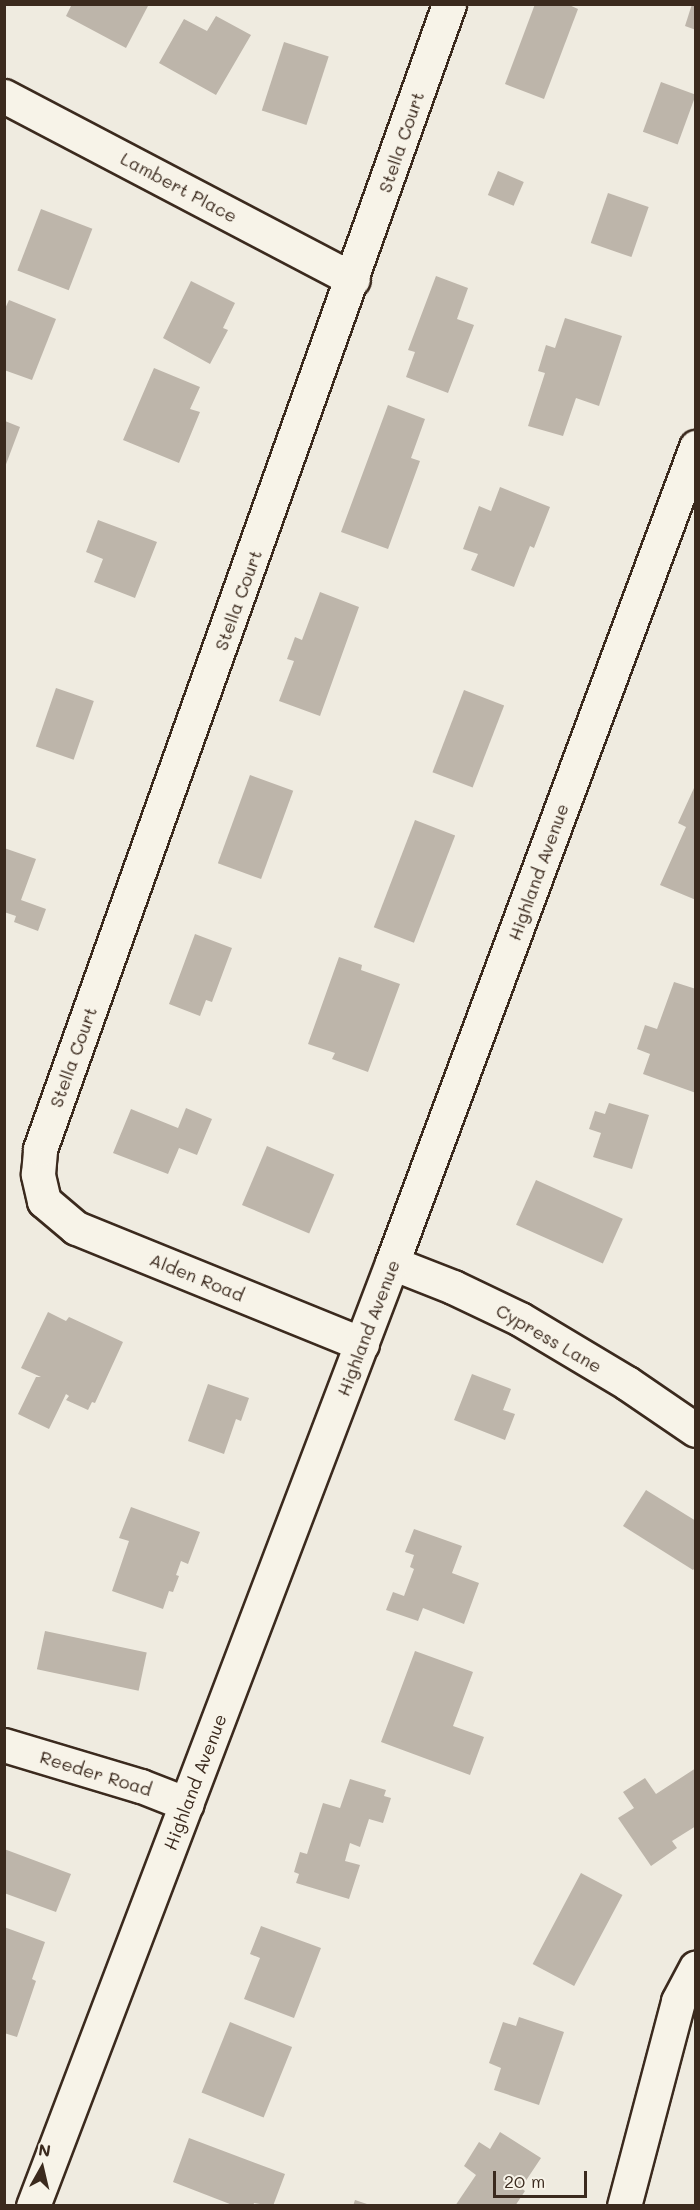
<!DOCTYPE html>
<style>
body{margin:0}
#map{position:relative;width:700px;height:2210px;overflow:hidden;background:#efebe0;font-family:Mali,sans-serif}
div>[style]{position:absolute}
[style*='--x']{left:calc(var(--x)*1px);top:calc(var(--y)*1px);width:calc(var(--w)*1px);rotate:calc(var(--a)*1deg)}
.building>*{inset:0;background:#bdb5aa;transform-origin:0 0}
.roads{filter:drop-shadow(2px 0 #3b2a1e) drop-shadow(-2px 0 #3b2a1e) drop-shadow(0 2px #3b2a1e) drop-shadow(0 -2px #3b2a1e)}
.street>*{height:33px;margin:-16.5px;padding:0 16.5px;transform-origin:16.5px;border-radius:16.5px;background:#f7f3e8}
.secondary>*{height:33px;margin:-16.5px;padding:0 16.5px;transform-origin:16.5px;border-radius:16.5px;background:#f7f3e8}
span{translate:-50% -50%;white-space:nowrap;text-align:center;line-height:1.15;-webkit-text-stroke:4.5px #f7f3e8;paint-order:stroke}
.street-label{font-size:18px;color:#3b2a1e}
.frame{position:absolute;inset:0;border:6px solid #3b2a1e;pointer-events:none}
.north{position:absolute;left:12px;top:2138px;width:60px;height:60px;-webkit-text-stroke:4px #f7f3e8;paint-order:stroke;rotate:8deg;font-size:16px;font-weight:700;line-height:24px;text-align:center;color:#3b2a1e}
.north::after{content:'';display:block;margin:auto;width:21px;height:27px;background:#3b2a1e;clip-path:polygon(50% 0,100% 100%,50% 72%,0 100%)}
.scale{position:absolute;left:493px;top:2171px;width:94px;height:27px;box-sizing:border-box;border:3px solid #3b2a1e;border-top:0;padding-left:8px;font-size:18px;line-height:21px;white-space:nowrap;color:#3b2a1e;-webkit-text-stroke:4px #f7f3e8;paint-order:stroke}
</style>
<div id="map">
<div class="building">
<div style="clip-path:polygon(72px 4px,149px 4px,126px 48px,66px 16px)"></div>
<div style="clip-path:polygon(535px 4px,567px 4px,578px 9px,544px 99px,505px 84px)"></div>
<div style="clip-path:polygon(692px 4px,696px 4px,696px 30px,685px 26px)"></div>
<div style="clip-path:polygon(216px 16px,251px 35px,216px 95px,159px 63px,184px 19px,207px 31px)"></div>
<div style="left:284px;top:42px;width:47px;height:72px;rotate:18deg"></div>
<div style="left:661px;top:82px;width:37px;height:53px;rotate:20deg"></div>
<div style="left:498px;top:171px;width:28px;height:26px;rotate:23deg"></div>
<div style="left:608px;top:193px;width:43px;height:53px;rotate:19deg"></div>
<div style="left:41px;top:209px;width:55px;height:66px;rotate:21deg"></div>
<div style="clip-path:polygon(436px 276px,468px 288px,457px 319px,474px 325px,448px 393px,406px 377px,415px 352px,408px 350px)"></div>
<div style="clip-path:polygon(191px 281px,235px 303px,223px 328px,228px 330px,210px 364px,163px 338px)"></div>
<div style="clip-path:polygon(9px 300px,56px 319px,32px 380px,4px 370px,4px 311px)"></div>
<div style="clip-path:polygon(565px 318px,622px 336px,599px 406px,576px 398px,563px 436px,528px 426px,545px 373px,538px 371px,546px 345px,555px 348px)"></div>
<div style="clip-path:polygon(154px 368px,200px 387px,190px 409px,200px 412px,179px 463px,123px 440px)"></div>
<div style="clip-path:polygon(388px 405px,425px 419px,411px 458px,420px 461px,388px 549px,341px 532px)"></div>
<div style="clip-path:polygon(5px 421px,20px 427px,5px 467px)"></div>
<div style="clip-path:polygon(500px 487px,550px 507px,534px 548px,530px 546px,514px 587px,471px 570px,478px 554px,463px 549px,479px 506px,491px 511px)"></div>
<div style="clip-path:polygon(98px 520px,157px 542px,135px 598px,94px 582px,103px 559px,86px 552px)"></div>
<div style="clip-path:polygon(320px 592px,359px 607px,320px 716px,279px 701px,294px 661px,287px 659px,295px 637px,302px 640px)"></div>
<div style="left:56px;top:688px;width:40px;height:62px;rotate:19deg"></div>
<div style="left:464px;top:690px;width:43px;height:88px;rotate:21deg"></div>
<div style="left:250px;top:775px;width:46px;height:94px;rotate:20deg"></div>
<div style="clip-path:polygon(694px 788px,696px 789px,696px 900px,660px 885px,686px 827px,678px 823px)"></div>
<div style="left:415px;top:820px;width:43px;height:115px;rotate:21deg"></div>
<div style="clip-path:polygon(4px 848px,36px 859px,21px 900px,46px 909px,38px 931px,14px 922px,16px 916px,4px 912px)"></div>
<div style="clip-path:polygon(195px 934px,232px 948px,212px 1002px,206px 1000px,200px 1016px,169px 1004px)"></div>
<div style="clip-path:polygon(339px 957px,362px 965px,361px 970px,400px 984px,368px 1072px,332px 1059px,335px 1053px,308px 1044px)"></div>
<div style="clip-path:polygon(674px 982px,696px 989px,696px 1093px,643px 1074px,650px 1054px,637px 1049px,645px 1025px,657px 1029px)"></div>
<div style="clip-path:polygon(609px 1103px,649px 1115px,632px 1169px,593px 1157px,601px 1133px,589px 1129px,595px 1111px,605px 1114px)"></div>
<div style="clip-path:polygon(186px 1108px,212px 1119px,197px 1155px,179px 1148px,168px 1174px,113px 1153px,131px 1109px,178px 1128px)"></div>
<div style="left:267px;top:1146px;width:73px;height:64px;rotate:23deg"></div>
<div style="left:536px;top:1180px;width:95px;height:49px;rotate:24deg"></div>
<div style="clip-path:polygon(48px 1312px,66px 1321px,69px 1317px,123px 1342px,95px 1403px,92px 1402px,88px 1410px,66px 1400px,69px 1396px,66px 1394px,49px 1429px,18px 1414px,36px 1377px,41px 1377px,21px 1368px)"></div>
<div style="clip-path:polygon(472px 1374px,511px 1389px,503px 1410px,515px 1414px,505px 1440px,454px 1420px)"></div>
<div style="clip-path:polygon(208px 1384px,249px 1398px,241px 1421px,236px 1419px,224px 1454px,188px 1441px)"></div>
<div style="clip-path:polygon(646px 1490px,696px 1521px,696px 1567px,693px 1570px,623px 1526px)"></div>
<div style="clip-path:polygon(131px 1507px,200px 1532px,188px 1564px,181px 1561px,176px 1575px,179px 1576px,173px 1592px,169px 1591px,163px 1609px,112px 1591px,129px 1541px,119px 1538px)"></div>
<div style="clip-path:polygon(414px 1529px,462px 1546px,452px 1573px,479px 1583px,464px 1624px,423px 1608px,418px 1621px,386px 1610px,393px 1592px,404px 1596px,414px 1569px,410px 1567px,414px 1555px,405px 1552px)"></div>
<div style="left:45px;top:1631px;width:104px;height:39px;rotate:12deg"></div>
<div style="clip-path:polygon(415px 1651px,473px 1672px,453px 1726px,484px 1737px,470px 1775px,381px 1742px)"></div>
<div style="clip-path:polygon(696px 1768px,696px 1826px,672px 1841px,677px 1848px,651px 1866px,618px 1818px,634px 1808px,623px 1792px,645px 1778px,656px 1794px)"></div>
<div style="clip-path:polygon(350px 1779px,386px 1790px,384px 1796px,391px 1798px,383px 1823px,369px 1819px,360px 1847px,350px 1843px,345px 1861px,360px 1865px,349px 1899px,296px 1883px,299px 1874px,294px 1872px,300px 1852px,307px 1854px,323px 1803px,340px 1808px)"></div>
<div style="clip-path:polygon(4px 1849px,71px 1874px,56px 1912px,4px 1893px)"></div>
<div style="left:581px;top:1873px;width:47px;height:103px;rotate:28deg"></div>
<div style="clip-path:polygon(261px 1926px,321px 1948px,294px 2018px,244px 1999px,260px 1958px,250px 1954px)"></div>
<div style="clip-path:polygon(4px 1927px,45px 1942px,32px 1979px,36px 1981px,17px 2037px,4px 2033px)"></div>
<div style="clip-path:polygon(519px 2017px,564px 2032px,539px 2105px,494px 2090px,501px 2068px,489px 2063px,503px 2022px,516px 2026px)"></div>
<div style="left:230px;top:2022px;width:67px;height:76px;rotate:22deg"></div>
<div style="clip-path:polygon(500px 2132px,541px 2158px,521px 2188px,525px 2191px,515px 2206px,455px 2206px,476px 2175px,464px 2166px,479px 2142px,490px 2149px)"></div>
<div style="clip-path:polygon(189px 2138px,285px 2174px,273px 2206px,254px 2203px,253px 2206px,235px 2206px,173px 2182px)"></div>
<div style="clip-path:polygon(355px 2200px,370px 2205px,369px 2206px,353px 2206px)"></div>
</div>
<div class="roads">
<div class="street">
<div style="--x:4;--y:96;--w:394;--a:27.7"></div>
<div style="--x:392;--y:1263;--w:66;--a:21.5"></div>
<div style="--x:453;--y:1287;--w:74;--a:25.5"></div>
<div style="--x:520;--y:1319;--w:125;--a:30.9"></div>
<div style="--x:627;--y:1383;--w:83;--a:34.3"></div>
<div style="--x:362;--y:1344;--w:309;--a:-157.9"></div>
<div style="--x:76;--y:1228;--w:42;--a:-139.8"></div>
<div style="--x:44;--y:1201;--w:28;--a:-103"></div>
<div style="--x:38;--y:1174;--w:25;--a:-85"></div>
<div style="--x:40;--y:1149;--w:1216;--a:-70.34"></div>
<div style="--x:4;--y:1745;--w:143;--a:16.7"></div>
<div style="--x:141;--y:1786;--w:49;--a:21.4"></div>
<div style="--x:624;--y:2206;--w:212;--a:-75.2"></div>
<div style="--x:678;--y:2001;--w:38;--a:-62"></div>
</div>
<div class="secondary">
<div style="--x:33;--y:2206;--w:1009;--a:-69.16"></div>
<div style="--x:392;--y:1263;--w:871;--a:-69.57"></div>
</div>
</div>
<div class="street-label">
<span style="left:401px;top:142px;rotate:-71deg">Stella Court</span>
<span style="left:179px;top:187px;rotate:28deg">Lambert Place</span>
<span style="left:238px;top:600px;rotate:-70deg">Stella Court</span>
<span style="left:538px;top:872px;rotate:-70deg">Highland Avenue</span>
<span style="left:73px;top:1057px;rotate:-70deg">Stella Court</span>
<span style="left:197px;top:1277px;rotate:22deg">Alden Road</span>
<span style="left:368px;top:1328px;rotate:-69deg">Highland Avenue</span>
<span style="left:549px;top:1338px;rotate:30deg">Cypress Lane</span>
<span style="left:96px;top:1773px;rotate:17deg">Reeder Road</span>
<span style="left:195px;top:1782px;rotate:-69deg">Highland Avenue</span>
</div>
<div class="frame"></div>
<div class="north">N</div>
<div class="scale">20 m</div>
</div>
